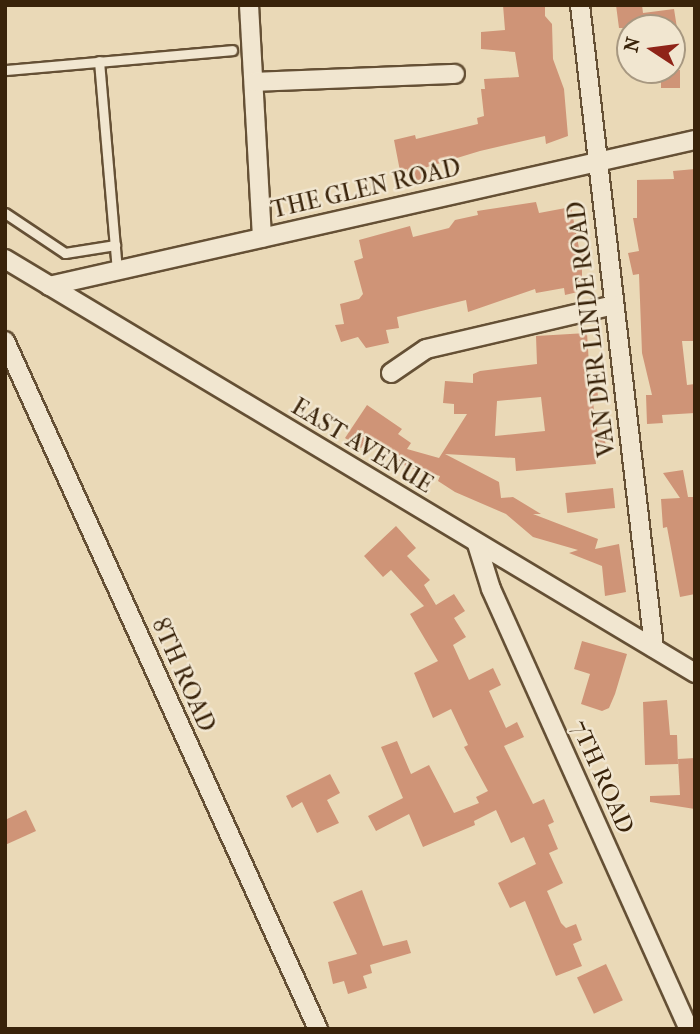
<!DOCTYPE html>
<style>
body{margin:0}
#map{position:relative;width:700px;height:1034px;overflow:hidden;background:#ead9b7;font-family:"IM FELL French Canon",serif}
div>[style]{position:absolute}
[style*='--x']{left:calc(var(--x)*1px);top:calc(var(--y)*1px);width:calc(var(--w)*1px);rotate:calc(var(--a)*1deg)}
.building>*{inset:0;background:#cf9477;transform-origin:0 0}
.roads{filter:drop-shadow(2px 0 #655035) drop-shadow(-2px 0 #655035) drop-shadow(0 2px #655035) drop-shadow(0 -2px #655035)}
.service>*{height:9px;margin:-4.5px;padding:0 4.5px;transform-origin:4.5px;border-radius:4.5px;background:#f1e6d0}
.minor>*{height:18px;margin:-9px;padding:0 9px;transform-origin:9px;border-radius:9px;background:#f1e6d0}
span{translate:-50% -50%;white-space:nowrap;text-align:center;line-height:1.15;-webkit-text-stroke:5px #f1e6d0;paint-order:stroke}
.street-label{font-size:24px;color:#39230a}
.frame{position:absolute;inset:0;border:7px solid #39230a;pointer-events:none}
.north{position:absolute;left:616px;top:14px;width:70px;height:70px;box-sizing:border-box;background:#f1e6d0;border:2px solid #a79881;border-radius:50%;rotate:283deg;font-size:19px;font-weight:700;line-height:28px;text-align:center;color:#39230a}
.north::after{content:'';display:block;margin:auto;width:24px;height:32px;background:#8f2418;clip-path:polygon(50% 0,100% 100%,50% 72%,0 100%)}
</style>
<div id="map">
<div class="building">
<div style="clip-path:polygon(503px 5px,545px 5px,545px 16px,552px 24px,553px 59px,564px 89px,568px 136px,546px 144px,545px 136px,480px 151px,424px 168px,426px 178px,410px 182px,407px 169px,400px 171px,394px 140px,415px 135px,416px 139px,478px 124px,477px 118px,484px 116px,481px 89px,485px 89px,484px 79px,519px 77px,515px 52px,481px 49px,481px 32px,505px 30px)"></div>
<div style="clip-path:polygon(616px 5px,642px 5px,643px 13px,674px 9px,677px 28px,619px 28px)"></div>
<div style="left:661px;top:70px;width:19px;height:18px"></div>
<div style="clip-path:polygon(695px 169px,695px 341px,682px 341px,687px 385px,695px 384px,695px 413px,662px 415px,663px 423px,647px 424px,646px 395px,652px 395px,642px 353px,639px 274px,633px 275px,628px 253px,639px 251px,633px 218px,637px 218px,637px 180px,674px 179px,673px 171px)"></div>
<div style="clip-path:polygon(536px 202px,539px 213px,571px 207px,580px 253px,585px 252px,588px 265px,582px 267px,582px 291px,565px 295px,564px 288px,536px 293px,535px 289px,468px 312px,466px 300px,397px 317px,399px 328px,386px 330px,389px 343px,366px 348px,358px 337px,341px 342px,335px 325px,344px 324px,340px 304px,359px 299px,363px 294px,354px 261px,363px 258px,359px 240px,410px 226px,413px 237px,449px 228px,455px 220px,478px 215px,477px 211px)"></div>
<div style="clip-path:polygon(evenodd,587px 333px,590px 380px,596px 380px,598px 396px,592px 397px,598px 434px,604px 433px,606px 447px,594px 449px,596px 464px,516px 471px,515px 458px,445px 454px,499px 482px,501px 498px,513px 497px,541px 514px,533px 514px,598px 539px,595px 549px,619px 544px,626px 592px,605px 596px,602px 566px,569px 553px,578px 550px,533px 537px,506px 514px,455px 492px,438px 481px,440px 476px,407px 467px,368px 438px,361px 448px,345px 438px,367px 405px,402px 429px,398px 434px,411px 443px,407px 449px,439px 458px,467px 414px,454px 414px,454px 404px,443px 403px,445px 381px,473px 383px,473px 374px,480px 371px,537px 364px,536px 336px,587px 333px,541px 397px,545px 431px,495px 436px,497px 401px,541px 397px)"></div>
<div style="clip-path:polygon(683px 470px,688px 497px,695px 497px,695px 594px,680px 597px,667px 527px,663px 528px,661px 499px,680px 498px,663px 473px)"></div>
<div style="left:613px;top:488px;width:20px;height:48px;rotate:84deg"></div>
<div style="clip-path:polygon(396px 526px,416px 548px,407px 556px,430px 580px,424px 585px,436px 605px,454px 594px,465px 611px,454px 618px,466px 637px,453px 645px,469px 680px,493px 668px,501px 685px,489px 691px,506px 728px,517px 722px,524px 737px,504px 746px,533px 804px,544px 799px,554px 822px,548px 825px,558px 849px,549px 853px,563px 883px,547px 891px,561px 923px,566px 928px,576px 924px,582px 940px,573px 944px,582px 966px,556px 976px,525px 901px,510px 908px,498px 883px,536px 864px,524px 837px,511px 843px,496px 810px,474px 821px,475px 825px,423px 847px,409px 814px,376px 831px,368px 816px,403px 798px,381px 747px,397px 741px,411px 774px,429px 765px,454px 813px,479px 803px,476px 797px,488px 791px,464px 747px,468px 745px,451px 709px,433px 718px,414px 673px,438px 661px,410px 614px,424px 606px,391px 570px,383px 577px,364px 556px)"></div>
<div style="clip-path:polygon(582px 641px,627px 654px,615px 694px,609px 708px,602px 711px,581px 704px,590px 674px,574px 669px)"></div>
<div style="clip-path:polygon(667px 700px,670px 735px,677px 735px,678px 764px,645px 765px,643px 702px)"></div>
<div style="clip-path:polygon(695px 758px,695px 809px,650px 802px,650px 796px,680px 795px,678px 759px)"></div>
<div style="clip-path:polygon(330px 774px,340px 793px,327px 800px,339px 823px,317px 833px,302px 802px,292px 808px,286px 796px)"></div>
<div style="clip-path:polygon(26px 810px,36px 831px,5px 845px,5px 820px)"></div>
<div style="clip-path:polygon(362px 890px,383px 946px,407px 940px,411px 953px,370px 965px,372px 973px,363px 976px,367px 988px,348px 994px,344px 981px,333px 984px,328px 962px,357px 954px,333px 902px)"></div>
<div style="left:606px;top:964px;width:40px;height:32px;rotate:65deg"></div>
</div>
<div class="roads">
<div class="service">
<div style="--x:99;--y:61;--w:210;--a:85.1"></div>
<div style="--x:5;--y:70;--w:228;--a:-5"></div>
<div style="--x:5;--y:213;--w:72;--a:33.7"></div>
<div style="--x:65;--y:253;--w:51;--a:-9.1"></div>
</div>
<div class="minor">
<div style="--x:249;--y:5;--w:233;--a:86.8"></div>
<div style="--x:580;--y:5;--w:647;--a:83.43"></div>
<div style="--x:255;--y:82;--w:200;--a:-2.3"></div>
<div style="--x:5;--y:259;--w:805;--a:30.96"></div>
<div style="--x:49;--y:286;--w:662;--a:-12.74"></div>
<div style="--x:5;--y:341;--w:756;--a:65.54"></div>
<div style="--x:391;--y:373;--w:42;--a:-34.4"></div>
<div style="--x:426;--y:349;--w:193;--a:-13.2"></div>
<div style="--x:477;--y:544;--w:47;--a:72.7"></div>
<div style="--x:491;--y:589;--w:482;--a:65.8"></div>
</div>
</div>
<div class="street-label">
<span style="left:366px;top:189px;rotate:-13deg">THE GLEN ROAD</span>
<span style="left:592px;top:329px;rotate:-97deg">VAN DER LINDE ROAD</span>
<span style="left:362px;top:446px;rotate:31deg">EAST AVENUE</span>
<span style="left:183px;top:675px;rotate:66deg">8TH ROAD</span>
<span style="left:602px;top:777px;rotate:66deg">7TH ROAD</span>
</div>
<div class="frame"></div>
<div class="north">N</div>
</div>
